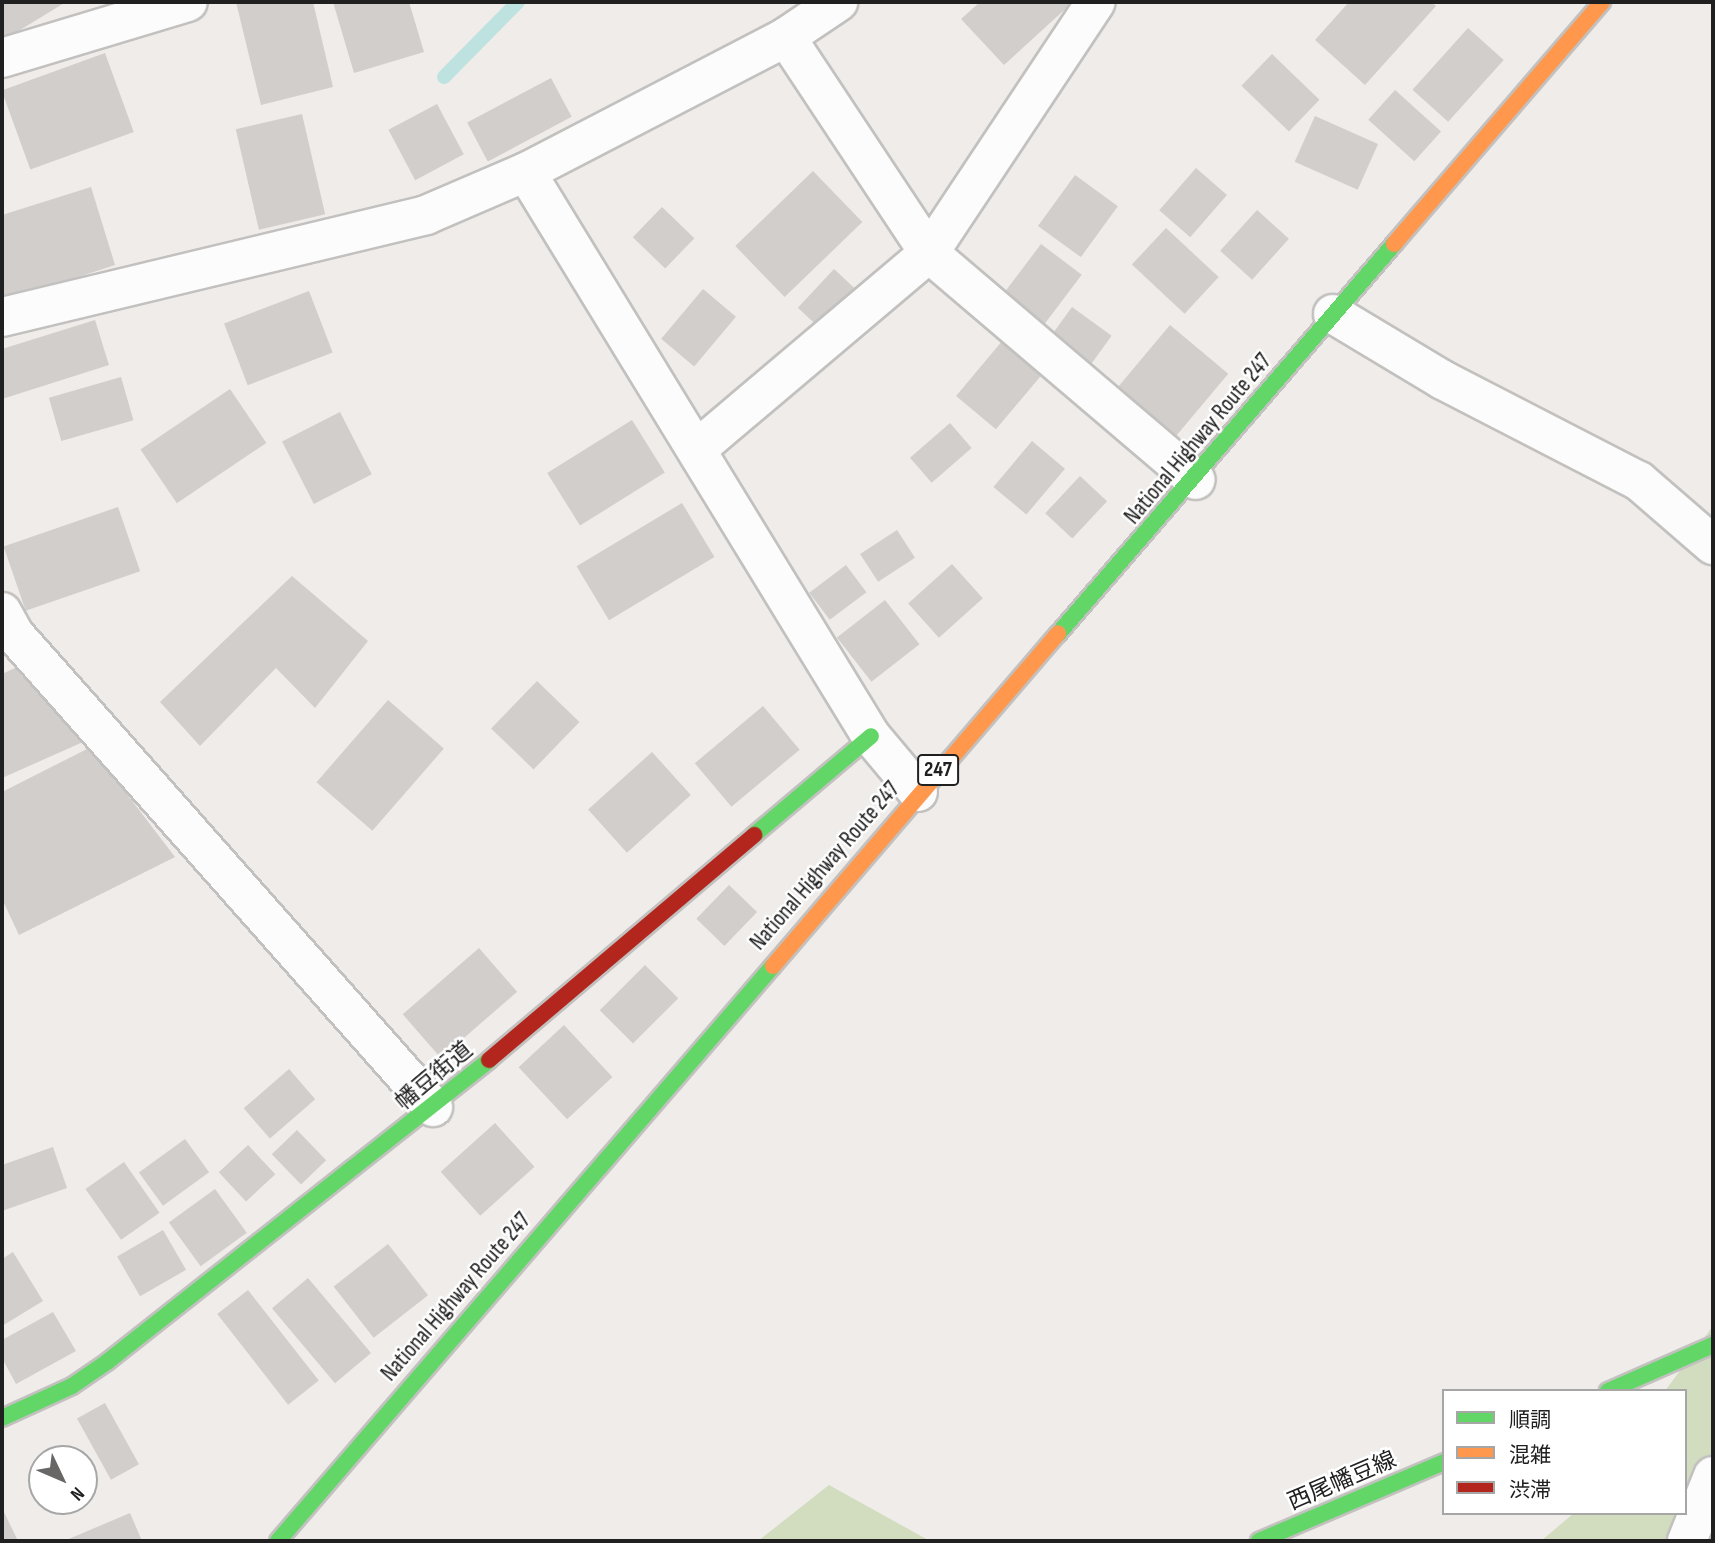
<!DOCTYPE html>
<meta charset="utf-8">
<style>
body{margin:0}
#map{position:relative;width:1715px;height:1543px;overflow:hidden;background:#efece9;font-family:"Sofia Sans Condensed","Noto Sans JP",sans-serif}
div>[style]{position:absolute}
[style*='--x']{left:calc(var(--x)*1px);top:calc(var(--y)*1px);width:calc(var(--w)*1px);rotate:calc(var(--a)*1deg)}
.forest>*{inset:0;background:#d2ddbf}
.stream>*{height:14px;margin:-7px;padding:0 7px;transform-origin:7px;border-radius:7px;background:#bde2df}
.building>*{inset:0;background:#d1cecc;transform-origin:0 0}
.roads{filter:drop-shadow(2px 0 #c2c1bf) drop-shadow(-2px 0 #c2c1bf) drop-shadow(0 2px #c2c1bf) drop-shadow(0 -2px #c2c1bf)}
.street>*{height:38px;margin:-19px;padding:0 19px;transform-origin:19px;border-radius:19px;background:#fdfcfc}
.fast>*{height:16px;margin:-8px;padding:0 8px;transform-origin:8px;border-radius:8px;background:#63d668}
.slow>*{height:16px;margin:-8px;padding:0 8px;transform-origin:8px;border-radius:8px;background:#ff974d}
.jam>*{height:16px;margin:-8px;padding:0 8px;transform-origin:8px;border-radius:8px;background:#b3261e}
span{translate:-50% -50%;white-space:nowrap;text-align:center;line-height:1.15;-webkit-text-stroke:5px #fff;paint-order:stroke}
.shield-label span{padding:2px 5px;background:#fff;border:2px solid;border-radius:5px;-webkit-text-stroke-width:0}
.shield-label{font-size:21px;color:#202020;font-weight:700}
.street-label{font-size:23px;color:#202020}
.frame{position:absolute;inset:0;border:4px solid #202020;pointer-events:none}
.legend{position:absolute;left:1442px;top:1389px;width:245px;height:126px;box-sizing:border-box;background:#fff;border:2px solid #a6a6a6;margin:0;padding:9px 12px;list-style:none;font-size:21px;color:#202020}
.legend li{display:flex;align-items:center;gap:14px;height:35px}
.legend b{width:35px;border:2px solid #a6a6a6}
.north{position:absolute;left:28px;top:1445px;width:70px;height:70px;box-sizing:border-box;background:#fff;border:2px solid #a6a6a6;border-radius:50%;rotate:134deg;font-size:19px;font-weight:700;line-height:28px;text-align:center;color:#202020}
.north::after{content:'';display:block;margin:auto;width:24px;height:32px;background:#686766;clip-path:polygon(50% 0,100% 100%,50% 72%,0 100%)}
</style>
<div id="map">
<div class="forest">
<div style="clip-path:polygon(1713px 1326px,1713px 1541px,1541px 1541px,1574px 1513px,1685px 1513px,1685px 1391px,1665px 1391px)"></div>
<div style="clip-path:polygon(829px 1485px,930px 1541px,758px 1541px)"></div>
</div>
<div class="stream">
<div style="--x:444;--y:77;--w:105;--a:-45.4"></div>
</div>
<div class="building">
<div style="clip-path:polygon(2px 2px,66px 2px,2px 41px)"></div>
<div style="clip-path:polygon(236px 2px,313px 2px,333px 87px,261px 105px)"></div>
<div style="clip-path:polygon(333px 2px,409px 2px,424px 52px,354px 73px)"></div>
<div style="clip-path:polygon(980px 2px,1073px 2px,1004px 65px,961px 19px)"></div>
<div style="clip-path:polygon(1349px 2px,1431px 2px,1436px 6px,1365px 85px,1315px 40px)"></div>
<div style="left:1468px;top:28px;width:48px;height:83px;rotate:42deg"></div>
<div style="left:105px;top:53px;width:84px;height:110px;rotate:70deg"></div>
<div style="left:1272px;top:54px;width:66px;height:44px;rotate:44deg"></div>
<div style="left:551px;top:78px;width:44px;height:95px;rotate:62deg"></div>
<div style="left:1395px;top:90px;width:62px;height:40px;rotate:42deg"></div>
<div style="left:437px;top:104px;width:57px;height:55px;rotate:62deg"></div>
<div style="left:302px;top:114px;width:103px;height:68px;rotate:77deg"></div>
<div style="left:1315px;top:116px;width:69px;height:50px;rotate:24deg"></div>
<div style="left:1196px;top:168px;width:41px;height:56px;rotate:41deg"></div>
<div style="left:813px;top:171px;width:71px;height:108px;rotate:46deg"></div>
<div style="left:1075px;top:175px;width:53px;height:63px;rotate:36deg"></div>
<div style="clip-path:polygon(91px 187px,115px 265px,2px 302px,2px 215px)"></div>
<div style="left:662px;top:207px;width:45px;height:42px;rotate:44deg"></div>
<div style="left:1257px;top:210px;width:43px;height:55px;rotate:42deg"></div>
<div style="left:1166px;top:228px;width:72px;height:50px;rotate:43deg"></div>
<div style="left:1041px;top:244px;width:51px;height:64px;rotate:37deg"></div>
<div style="left:834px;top:269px;width:37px;height:53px;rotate:43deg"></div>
<div style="left:703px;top:289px;width:43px;height:65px;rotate:40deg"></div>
<div style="left:309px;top:291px;width:66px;height:91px;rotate:69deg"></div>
<div style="left:1072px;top:307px;width:49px;height:41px;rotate:36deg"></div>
<div style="clip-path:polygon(95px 320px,109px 365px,2px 399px,2px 349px)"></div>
<div style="left:1170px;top:325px;width:76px;height:88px;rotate:40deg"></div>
<div style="left:1003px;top:340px;width:52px;height:73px;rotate:40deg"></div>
<div style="left:121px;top:377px;width:45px;height:75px;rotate:74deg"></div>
<div style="left:230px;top:389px;width:65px;height:108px;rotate:56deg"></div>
<div style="left:340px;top:412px;width:70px;height:65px;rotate:63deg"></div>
<div style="left:632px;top:420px;width:62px;height:100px;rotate:58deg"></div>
<div style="left:950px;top:423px;width:33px;height:53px;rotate:49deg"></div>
<div style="left:1032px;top:441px;width:43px;height:60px;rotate:40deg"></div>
<div style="left:1080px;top:476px;width:37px;height:51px;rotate:43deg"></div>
<div style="left:682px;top:503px;width:63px;height:123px;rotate:59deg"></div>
<div style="left:118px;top:507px;width:68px;height:121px;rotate:71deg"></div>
<div style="left:897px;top:530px;width:33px;height:44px;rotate:57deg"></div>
<div style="left:952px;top:564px;width:46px;height:59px;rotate:48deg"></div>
<div style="left:846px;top:565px;width:34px;height:46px;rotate:53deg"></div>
<div style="clip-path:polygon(292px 576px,368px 641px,315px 708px,276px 668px,200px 746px,160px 702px)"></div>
<div style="left:885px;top:600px;width:56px;height:61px;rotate:52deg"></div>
<div style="clip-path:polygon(15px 668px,83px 742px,2px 778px,2px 674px)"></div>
<div style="left:537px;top:681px;width:59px;height:66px;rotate:44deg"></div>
<div style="left:388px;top:700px;width:74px;height:109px;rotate:41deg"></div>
<div style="left:763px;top:706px;width:57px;height:89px;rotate:50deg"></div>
<div style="clip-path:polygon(91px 747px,175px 857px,19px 935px,2px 899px,2px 792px)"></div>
<div style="left:652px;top:752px;width:58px;height:86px;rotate:48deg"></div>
<div style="left:729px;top:885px;width:39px;height:47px;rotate:44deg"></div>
<div style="left:479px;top:948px;width:58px;height:101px;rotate:49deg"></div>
<div style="left:645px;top:965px;width:47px;height:64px;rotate:45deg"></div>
<div style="left:564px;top:1025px;width:71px;height:62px;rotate:47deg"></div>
<div style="left:289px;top:1069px;width:40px;height:60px;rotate:49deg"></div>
<div style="left:495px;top:1123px;width:59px;height:73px;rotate:48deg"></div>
<div style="left:297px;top:1130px;width:42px;height:35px;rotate:46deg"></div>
<div style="left:185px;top:1139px;width:41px;height:57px;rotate:54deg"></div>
<div style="left:248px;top:1145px;width:40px;height:40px;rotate:47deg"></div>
<div style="clip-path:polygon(53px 1147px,67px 1188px,2px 1211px,2px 1165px)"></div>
<div style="left:124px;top:1162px;width:62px;height:47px;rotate:55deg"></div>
<div style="left:215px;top:1189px;width:54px;height:57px;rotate:54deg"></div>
<div style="left:163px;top:1230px;width:46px;height:53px;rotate:60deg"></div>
<div style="left:388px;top:1244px;width:65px;height:69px;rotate:52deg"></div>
<div style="clip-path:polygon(13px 1252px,43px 1301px,2px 1326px,2px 1259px)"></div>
<div style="left:308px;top:1278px;width:98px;height:47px;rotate:50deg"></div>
<div style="left:248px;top:1290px;width:115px;height:39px;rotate:52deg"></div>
<div style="clip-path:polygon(53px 1312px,76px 1351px,16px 1384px,2px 1358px,2px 1340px)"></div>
<div style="left:105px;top:1403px;width:70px;height:32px;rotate:61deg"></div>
<div style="clip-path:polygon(2px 1508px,18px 1541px,2px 1541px)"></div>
<div style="clip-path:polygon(130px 1513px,142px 1541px,64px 1541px)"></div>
</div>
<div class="roads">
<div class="street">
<div style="--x:786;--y:37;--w:259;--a:56.5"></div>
<div style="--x:929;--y:253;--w:350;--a:40.4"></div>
<div style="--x:2;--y:58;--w:194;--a:-16.8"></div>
<div style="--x:526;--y:172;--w:661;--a:58.55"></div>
<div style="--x:871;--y:736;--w:73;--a:50"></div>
<div style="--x:1333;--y:314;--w:128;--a:31"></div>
<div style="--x:1443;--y:380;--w:220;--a:27.3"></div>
<div style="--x:1639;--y:481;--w:98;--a:40.9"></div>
<div style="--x:2;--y:317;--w:436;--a:-13.5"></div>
<div style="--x:426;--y:215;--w:109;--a:-23.3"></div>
<div style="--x:526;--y:172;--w:293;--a:-27.4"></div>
<div style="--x:786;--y:37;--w:63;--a:-33.9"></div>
<div style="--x:697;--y:449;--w:304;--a:-40.2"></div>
<div style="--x:929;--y:253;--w:301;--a:-56.4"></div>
<div style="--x:2;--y:612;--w:25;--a:61"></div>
<div style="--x:14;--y:634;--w:632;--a:48.46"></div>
<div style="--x:1687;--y:1541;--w:70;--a:-68.2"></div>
</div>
<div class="fast">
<div style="--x:1058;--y:634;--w:515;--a:-49.25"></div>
<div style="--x:754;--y:835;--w:153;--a:-40.2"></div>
<div style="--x:1608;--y:1391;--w:115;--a:-23.7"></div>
<div style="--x:2;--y:1418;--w:77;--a:-24.6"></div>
<div style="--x:72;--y:1386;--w:42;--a:-34.4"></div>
<div style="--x:107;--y:1362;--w:487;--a:-38.3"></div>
<div style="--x:278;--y:1541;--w:759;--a:-49.28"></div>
<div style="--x:1259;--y:1541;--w:201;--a:-23.1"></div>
</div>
<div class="slow">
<div style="--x:1394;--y:244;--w:319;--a:-49.3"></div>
<div style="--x:773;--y:966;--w:438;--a:-49.4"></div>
</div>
<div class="jam">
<div style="--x:489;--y:1060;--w:348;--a:-40.3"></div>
</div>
</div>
<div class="shield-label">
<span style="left:938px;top:770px">247</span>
</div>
<div class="street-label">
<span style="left:1198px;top:439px;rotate:-50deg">National Highway Route 247</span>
<span style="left:825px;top:866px;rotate:-49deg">National Highway Route 247</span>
<span style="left:434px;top:1076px;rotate:-40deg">幡豆街道</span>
<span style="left:456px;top:1297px;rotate:-49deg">National Highway Route 247</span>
<span style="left:1342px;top:1481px;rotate:-23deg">西尾幡豆線</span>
</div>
<div class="frame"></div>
<ul class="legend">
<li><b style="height:9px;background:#63d668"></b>順調</li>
<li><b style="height:9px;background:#ff974d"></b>混雑</li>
<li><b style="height:9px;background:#b3261e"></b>渋滞</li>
</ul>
<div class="north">N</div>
</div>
